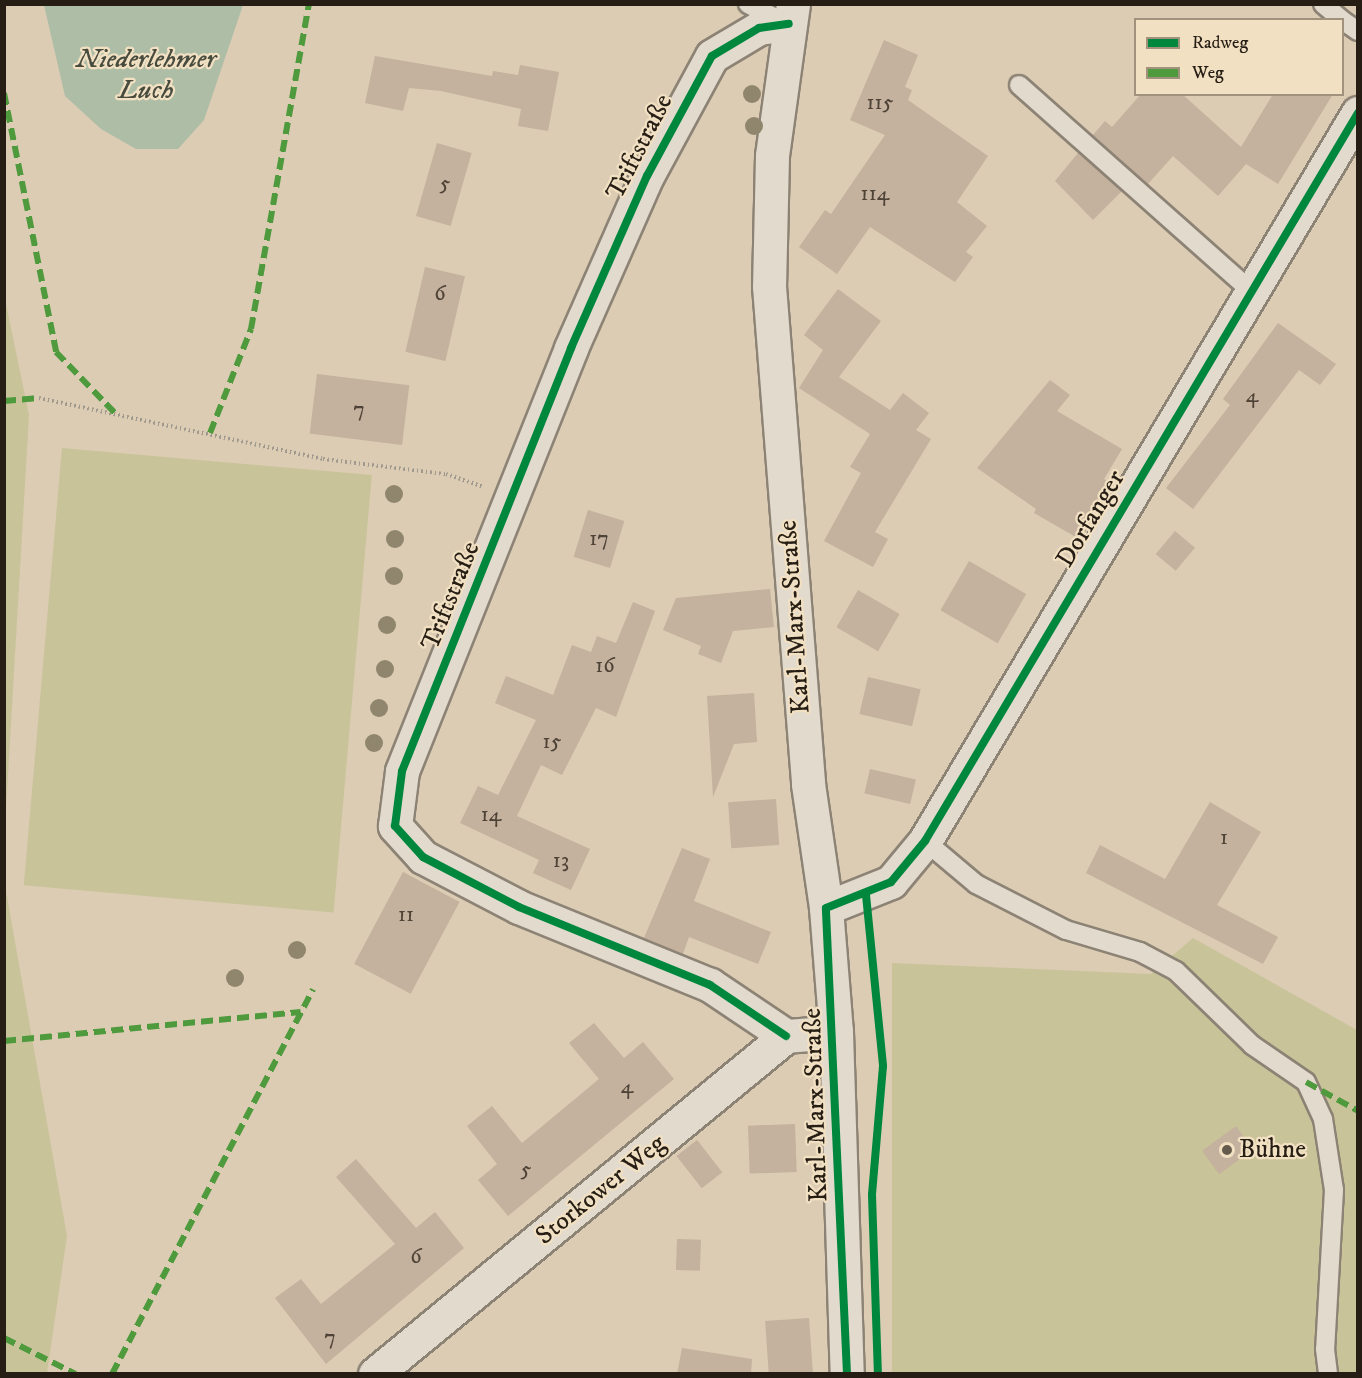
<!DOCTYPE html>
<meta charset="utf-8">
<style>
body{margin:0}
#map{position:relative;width:1362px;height:1378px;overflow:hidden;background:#dbccb3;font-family:"IM FELL DW Pica",serif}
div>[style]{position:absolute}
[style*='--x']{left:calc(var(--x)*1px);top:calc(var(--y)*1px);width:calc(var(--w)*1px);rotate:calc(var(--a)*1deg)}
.green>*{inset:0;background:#c9c399;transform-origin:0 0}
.water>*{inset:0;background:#adbda6}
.building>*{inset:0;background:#c4b19e;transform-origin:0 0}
.path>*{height:4px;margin-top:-2px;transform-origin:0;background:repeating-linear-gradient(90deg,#a0998e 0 1.5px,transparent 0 4.5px)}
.roads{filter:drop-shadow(2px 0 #8d8375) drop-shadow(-2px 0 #8d8375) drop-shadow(0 2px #8d8375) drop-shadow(0 -2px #8d8375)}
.lane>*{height:18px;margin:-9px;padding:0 9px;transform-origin:9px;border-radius:9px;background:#e2dacd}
.street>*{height:33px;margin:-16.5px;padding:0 16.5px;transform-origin:16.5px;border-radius:16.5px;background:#e2dacd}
.secondary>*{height:33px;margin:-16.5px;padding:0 16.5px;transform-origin:16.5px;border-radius:16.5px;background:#e2dacd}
.quiet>*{height:6px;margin-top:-3px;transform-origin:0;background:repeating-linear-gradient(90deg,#4e9a3d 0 12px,transparent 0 18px)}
.cycleway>*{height:8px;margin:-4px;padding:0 4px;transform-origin:4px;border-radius:4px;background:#00873e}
.trees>*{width:18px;height:18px;margin:-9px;border-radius:50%;background:#90866e}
.dots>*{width:16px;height:16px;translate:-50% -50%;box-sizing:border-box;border:3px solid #f2e0c3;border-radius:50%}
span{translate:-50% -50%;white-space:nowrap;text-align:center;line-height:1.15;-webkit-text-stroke:4.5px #f2e0c3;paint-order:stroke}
.number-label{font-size:22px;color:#4e4336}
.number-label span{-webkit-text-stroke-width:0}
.street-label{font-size:26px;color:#261e14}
.poi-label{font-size:26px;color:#261e14}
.left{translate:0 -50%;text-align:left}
.water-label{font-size:27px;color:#484c3e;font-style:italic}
.frame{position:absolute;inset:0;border:6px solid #261e14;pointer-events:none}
.legend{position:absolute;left:1134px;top:18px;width:210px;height:78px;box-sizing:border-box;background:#f2e0c3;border:2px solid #a0927d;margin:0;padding:8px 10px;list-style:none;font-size:18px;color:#261e14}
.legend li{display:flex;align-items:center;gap:12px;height:30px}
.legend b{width:30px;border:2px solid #a0927d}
</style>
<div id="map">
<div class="green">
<div style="clip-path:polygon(5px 299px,29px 415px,5px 827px,4px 299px)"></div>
<div style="left:62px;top:448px;width:311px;height:439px;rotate:5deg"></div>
<div style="clip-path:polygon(5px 885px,67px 1236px,47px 1373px,5px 1373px)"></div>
<div style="clip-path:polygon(1193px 938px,1357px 1030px,1357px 1373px,892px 1373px,892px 963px,1151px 974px)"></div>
</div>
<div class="water">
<div style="clip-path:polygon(44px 5px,44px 4px,243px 5px,204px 120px,178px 149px,136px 149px,101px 129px,65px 96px)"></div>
</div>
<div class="building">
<div style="clip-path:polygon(884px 40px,918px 55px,905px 87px,912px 90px,908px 100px,988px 156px,957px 202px,987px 226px,966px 252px,973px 257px,955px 282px,870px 227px,837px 274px,799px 247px,825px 210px,831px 214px,885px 135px,850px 120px)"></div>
<div style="clip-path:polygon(375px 56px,492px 76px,493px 71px,518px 75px,520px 65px,559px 72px,548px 131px,518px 126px,521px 109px,441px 91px,409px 88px,403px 111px,365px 103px)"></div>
<div style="clip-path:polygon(1141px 94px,1182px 94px,1241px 147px,1273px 94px,1333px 94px,1278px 184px,1246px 164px,1218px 196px,1173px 156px,1148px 184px,1093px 135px,1105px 121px,1112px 127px)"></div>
<div style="left:437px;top:143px;width:36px;height:76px;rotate:16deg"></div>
<div style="clip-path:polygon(1078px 153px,1122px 191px,1093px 220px,1055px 181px)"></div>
<div style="left:425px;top:267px;width:41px;height:87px;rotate:13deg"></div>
<div style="clip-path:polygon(838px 289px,881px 321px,839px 377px,890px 410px,903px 393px,929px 413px,916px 430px,931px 439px,875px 532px,888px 539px,873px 567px,824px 541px,861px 473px,850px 467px,870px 434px,799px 388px,823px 350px,804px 335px)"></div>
<div style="clip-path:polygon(1278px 323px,1336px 364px,1320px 385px,1299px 370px,1193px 509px,1166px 488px,1230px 405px,1223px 399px)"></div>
<div style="left:317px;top:374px;width:93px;height:60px;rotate:7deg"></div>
<div style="clip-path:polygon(1050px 380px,1070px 395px,1057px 411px,1122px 449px,1104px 479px,1113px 485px,1081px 540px,1034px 513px,1036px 509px,977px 468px)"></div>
<div style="left:588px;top:510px;width:38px;height:49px;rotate:17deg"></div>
<div style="left:1175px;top:531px;width:26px;height:30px;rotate:40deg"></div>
<div style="left:969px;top:561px;width:66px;height:57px;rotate:30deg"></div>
<div style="clip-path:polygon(770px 589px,774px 627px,733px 631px,721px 663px,698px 654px,701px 646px,663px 630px,676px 598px)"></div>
<div style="left:858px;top:590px;width:48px;height:43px;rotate:30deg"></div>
<div style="clip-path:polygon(633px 602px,655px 611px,616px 717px,596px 708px,562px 775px,541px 765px,517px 816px,590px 849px,571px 890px,533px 873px,539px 860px,460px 823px,478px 786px,498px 795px,536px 720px,495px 703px,506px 676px,553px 695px,572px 645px,591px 652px,597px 636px,616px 643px)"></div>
<div style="left:868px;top:677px;width:54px;height:38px;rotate:13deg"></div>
<div style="clip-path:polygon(754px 693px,757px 742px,734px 744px,713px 797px,707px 696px)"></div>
<div style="left:870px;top:769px;width:47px;height:25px;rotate:13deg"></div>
<div style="left:776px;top:799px;width:46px;height:48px;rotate:86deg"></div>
<div style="clip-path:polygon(1210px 802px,1261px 832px,1217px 905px,1278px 937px,1263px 964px,1086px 873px,1100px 845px,1165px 879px)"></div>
<div style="clip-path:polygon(682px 848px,710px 859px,694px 901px,771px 932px,758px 964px,689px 937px,683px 954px,644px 938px)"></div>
<div style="left:403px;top:872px;width:64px;height:104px;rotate:28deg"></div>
<div style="clip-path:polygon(594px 1023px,624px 1058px,643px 1042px,674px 1079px,508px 1216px,478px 1180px,497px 1164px,467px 1126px,492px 1106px,522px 1143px,599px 1079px,569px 1043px)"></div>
<div style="left:795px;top:1124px;width:48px;height:47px;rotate:88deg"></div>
<div style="left:1236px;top:1126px;width:29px;height:42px;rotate:54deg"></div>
<div style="left:697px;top:1140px;width:41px;height:26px;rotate:52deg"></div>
<div style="clip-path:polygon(356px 1159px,416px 1228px,435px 1212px,464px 1248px,326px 1364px,275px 1298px,301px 1279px,321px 1304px,395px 1244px,336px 1177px)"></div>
<div style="left:677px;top:1239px;width:24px;height:31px;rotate:2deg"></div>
<div style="left:809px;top:1318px;width:56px;height:44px;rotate:86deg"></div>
<div style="clip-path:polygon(682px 1348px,752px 1359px,751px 1374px,677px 1374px)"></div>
</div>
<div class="path">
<div style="--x:39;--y:398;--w:290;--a:12.1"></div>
<div style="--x:323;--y:459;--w:124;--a:7"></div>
<div style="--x:446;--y:474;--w:39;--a:19"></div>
</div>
<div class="roads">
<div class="lane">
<div style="--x:748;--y:4;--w:38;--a:27"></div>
<div style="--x:1323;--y:4;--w:25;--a:40"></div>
<div style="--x:1342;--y:20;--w:19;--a:35"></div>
<div style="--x:1019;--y:85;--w:310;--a:41.6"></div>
<div style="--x:925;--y:841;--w:67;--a:40.1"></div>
<div style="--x:976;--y:884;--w:101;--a:27.1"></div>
<div style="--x:1066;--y:930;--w:77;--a:16.6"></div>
<div style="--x:1140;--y:952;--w:41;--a:27.8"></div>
<div style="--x:1176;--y:971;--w:106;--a:44.2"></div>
<div style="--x:1252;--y:1045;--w:65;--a:34.4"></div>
<div style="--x:1306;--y:1082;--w:41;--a:65.3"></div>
<div style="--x:1323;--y:1119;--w:72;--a:81.2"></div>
<div style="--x:1334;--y:1190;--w:159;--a:93.2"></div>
<div style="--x:1325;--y:1349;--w:25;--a:83"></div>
</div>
<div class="street">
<div style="--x:826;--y:908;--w:70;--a:-21.8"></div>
<div style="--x:891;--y:882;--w:53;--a:-50.3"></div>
<div style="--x:925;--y:841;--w:847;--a:-59.26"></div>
<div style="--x:786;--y:1036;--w:92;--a:-146.1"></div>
<div style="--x:710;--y:985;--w:206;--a:-157.8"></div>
<div style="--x:519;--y:907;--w:108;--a:-152.5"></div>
<div style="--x:423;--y:857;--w:42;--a:-132.1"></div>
<div style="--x:395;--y:826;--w:55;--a:-82.7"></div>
<div style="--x:402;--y:771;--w:456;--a:-68.2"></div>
<div style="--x:571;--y:348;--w:188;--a:-66.2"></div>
<div style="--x:647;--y:176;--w:136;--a:-61.6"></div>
<div style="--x:712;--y:56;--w:55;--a:-30.8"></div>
<div style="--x:759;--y:28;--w:30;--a:-8"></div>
<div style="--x:375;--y:1374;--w:532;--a:-39.43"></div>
<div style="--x:786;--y:1036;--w:50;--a:-4.6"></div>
</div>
<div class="secondary">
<div style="--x:793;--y:4;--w:153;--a:97.9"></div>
<div style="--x:772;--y:156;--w:130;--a:91.3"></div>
<div style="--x:769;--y:286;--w:500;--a:85.5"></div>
<div style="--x:808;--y:784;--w:125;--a:81.7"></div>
<div style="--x:826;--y:908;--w:124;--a:85.4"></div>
<div style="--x:836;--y:1032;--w:342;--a:88.2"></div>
</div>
</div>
<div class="quiet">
<div style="--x:4;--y:93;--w:264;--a:78.6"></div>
<div style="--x:56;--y:352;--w:85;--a:46"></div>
<div style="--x:4;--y:401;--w:35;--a:-5"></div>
<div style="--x:210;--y:433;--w:112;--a:-68.5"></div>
<div style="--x:251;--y:329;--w:330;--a:-79.9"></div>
<div style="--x:4;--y:1041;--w:298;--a:-5.6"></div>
<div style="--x:1306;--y:1082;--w:60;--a:29.1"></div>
<div style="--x:4;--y:1338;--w:80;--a:26.6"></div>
<div style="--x:112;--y:1374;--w:434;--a:-62.4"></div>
</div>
<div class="cycleway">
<div style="--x:866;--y:895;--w:172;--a:84.3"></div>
<div style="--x:883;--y:1066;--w:129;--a:94.9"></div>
<div style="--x:872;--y:1195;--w:179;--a:88.1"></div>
<div style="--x:786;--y:1036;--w:92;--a:-146.1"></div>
<div style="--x:710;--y:985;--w:206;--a:-157.8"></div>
<div style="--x:519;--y:907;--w:108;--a:-152.5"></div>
<div style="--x:423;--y:857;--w:42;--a:-132.1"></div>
<div style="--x:395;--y:826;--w:55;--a:-82.7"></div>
<div style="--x:402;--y:771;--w:456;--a:-68.2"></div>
<div style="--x:571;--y:348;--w:188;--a:-66.2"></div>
<div style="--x:647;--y:176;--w:136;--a:-61.6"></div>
<div style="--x:712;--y:56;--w:55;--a:-30.8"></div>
<div style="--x:759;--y:28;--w:30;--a:-8"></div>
<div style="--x:847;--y:1374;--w:466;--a:-92.6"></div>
<div style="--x:826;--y:908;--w:70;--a:-21.8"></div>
<div style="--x:891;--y:882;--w:53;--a:-50.3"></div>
<div style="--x:925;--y:841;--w:847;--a:-59.26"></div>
</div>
<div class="trees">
<div style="left:752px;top:94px"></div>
<div style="left:754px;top:126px"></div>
<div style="left:394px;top:494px"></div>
<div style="left:395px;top:539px"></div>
<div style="left:394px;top:576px"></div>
<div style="left:387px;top:625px"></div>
<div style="left:385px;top:669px"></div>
<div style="left:379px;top:708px"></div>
<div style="left:374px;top:743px"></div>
<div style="left:297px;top:950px"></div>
<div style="left:235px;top:978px"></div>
</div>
<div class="dots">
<div style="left:1227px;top:1150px;background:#655b4c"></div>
</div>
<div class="number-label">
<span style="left:880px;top:103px">115</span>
<span style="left:445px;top:184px">5</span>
<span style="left:875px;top:194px">114</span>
<span style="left:440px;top:294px">6</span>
<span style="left:1252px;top:396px">4</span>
<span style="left:359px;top:410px">7</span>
<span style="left:599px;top:539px">17</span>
<span style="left:605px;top:666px">16</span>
<span style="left:552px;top:742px">15</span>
<span style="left:491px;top:815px">14</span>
<span style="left:1224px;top:838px">1</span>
<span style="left:561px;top:861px">13</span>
<span style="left:406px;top:915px">11</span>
<span style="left:627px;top:1087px">4</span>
<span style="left:526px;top:1170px">5</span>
<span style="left:416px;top:1257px">6</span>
<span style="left:330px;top:1338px">7</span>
</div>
<div class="street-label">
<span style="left:640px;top:147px;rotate:-63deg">Triftstraße</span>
<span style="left:1091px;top:519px;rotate:-59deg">Dorfanger</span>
<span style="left:451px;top:596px;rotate:-68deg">Triftstraße</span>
<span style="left:795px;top:617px;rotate:-94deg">Karl-Marx-Straße</span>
<span style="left:816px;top:1105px;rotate:-92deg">Karl-Marx-Straße</span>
<span style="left:601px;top:1190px;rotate:-39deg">Storkower Weg</span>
</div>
<div class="poi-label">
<span class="left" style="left:1239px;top:1150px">Bühne</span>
</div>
<div class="water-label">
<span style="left:146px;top:75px">Niederlehmer<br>Luch</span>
</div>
<div class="frame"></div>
<ul class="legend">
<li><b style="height:8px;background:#00873e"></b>Radweg</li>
<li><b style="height:8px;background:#4e9a3d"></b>Weg</li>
</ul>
</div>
